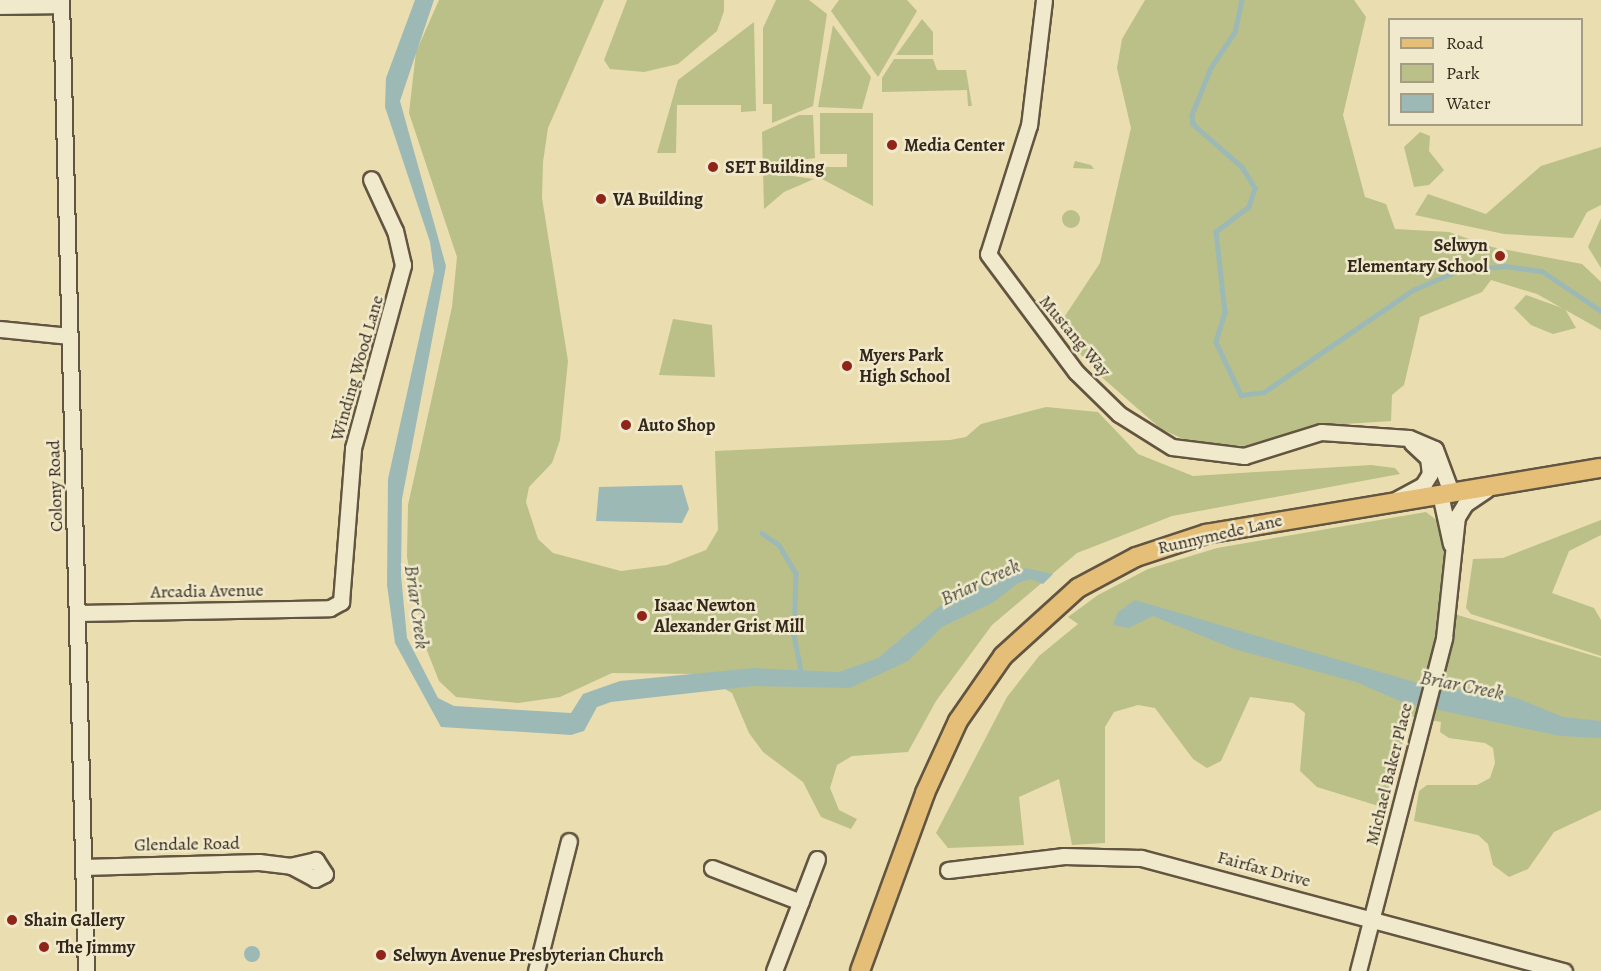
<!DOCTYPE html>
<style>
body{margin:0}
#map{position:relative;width:1601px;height:971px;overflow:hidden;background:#eaddaf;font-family:Alegreya,serif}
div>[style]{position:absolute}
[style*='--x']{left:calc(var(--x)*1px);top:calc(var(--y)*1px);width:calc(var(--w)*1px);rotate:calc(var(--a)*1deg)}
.green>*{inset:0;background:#bac088}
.round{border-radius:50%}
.water>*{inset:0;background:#9db9b6}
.stream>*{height:4.5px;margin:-2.25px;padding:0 2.25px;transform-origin:2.25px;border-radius:2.25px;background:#9db9b6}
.roads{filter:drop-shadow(2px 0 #625541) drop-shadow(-2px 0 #625541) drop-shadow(0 2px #625541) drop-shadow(0 -2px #625541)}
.minor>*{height:15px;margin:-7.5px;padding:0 7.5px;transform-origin:7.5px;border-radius:7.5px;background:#f1e9cb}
.major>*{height:18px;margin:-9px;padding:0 9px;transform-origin:9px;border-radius:9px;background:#e5be78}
.dots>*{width:16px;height:16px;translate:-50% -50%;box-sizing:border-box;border:3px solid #f1e9cb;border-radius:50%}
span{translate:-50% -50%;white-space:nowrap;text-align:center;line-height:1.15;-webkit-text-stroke:5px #f1e9cb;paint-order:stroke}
.poi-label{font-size:18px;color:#34281c;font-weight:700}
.left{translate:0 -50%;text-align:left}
.right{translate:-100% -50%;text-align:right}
.street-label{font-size:18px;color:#34281c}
.water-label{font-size:20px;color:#4e4c42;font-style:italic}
.legend{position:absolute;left:1388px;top:18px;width:195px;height:108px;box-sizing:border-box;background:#f1e9cb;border:2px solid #a59c85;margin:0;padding:8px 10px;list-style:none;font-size:18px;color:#34281c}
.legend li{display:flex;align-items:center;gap:12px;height:30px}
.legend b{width:30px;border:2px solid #a59c85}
</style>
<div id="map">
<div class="green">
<div style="clip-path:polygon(439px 0,604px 0,548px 128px,543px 162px,542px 198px,568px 361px,560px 440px,552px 463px,529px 487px,526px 502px,538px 539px,553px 553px,621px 571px,667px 565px,706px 550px,718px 530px,715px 451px,950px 440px,966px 437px,981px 424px,1046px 407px,1098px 412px,1138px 454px,1193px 476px,1371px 465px,1395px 468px,1400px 474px,1172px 516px,1077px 553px,992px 625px,936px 701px,908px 752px,852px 756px,837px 765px,830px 788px,839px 810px,857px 819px,851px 829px,821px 817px,803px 782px,763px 752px,749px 733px,732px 693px,698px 674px,612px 673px,560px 697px,518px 703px,456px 697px,439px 681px,424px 643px,407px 557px,408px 505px,452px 307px,457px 257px,409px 113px,416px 52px)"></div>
<div style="clip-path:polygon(627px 0,724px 0,724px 11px,717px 31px,678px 64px,644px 72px,610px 69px,604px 60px)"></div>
<div style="clip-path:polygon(776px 0,809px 0,827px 14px,813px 106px,772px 123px,772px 104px,763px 104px,763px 28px)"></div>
<div style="clip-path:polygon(839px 0,907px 0,917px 11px,878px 77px,831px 11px)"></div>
<div style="clip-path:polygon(1145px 0,1354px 0,1366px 17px,1343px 115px,1365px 197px,1386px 204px,1395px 229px,1449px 232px,1492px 247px,1582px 264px,1601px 282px,1601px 330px,1537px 294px,1491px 280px,1482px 292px,1420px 317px,1404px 385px,1392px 395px,1391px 421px,1314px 426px,1244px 446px,1190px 442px,1161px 429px,1097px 373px,1067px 339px,1061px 322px,1100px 263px,1131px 128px,1117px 68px,1122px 39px)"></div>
<div style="clip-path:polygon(922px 19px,933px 32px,933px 55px,896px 55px)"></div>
<div style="clip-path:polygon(754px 22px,756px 111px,741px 112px,741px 105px,677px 105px,676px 153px,657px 153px,678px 80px)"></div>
<div style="clip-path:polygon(833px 25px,871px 77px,862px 109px,818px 107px)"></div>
<div style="clip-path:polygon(894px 59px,933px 59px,937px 70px,966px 70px,972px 106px,968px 106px,967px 90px,882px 92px,882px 78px)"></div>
<div style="clip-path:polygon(820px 113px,873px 113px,873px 206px,822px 179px,822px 167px,847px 167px,847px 154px,820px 154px)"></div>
<div style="clip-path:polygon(799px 115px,813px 115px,815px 158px,785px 162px,786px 175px,814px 179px,784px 192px,764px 209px,762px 132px)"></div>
<div style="clip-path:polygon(1420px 132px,1430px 136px,1429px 151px,1444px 170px,1429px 185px,1414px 187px,1404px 147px)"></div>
<div style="clip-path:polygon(1601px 147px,1601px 205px,1587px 212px,1573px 238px,1504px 234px,1415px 215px,1428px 194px,1486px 214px,1541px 166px)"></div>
<div style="clip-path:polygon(1075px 161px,1091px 165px,1094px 169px,1073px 168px)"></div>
<div class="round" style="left:1062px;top:210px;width:18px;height:18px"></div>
<div style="clip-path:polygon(1601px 218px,1601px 268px,1588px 247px)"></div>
<div style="clip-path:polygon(1526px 295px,1565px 309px,1576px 328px,1553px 334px,1531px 325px,1514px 308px)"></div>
<div style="clip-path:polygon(673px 319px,712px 325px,715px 377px,659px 375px)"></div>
<div style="clip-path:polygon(1426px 512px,1439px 522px,1445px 547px,1441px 610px,1601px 658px,1601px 810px,1554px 832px,1528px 869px,1509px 877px,1493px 865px,1488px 844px,1478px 835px,1414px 821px,1419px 791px,1427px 785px,1477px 785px,1490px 778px,1495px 763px,1493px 748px,1485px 743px,1449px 738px,1440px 732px,1441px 722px,1410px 716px,1385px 808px,1317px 787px,1300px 771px,1305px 713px,1293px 703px,1250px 697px,1221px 761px,1207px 768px,1193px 759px,1155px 708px,1138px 705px,1114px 712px,1105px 727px,1105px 843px,1072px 845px,1059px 779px,1019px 797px,1024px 845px,948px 848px,936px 833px,1007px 697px,1039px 656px,1078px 624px,1068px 617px,1098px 595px,1148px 569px,1217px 548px)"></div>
<div style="clip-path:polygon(1601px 520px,1601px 535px,1569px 551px,1552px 593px,1594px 608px,1601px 620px,1601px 656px,1471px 614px,1466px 608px,1473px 559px,1503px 558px)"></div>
</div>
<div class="water">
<div style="clip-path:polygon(415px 0,434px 0,400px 101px,446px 266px,402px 499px,401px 575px,407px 638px,438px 698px,454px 706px,571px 713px,583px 694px,620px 681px,754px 668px,839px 672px,878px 658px,947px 600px,1025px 568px,1053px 574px,1043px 584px,1030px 579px,1018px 583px,994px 602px,942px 627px,908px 661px,850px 688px,754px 686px,611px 702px,597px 707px,584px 731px,571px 735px,441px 727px,395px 643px,387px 585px,388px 479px,434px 271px,430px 242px,385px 107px,386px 78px)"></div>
<div style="clip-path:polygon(682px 485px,689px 509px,682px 523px,596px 521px,599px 487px)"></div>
<div style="clip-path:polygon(1135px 600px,1445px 691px,1475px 688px,1517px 698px,1563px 717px,1601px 721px,1601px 738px,1560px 736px,1402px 702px,1356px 682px,1234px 649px,1153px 616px,1129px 628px,1113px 625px,1118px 612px)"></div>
<div class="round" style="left:244px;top:946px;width:16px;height:16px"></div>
</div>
<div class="stream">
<div style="--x:1242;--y:0;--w:33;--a:102"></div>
<div style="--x:1235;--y:32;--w:43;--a:123.7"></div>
<div style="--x:1211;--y:68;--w:51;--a:112"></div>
<div style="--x:1192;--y:115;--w:9;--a:84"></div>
<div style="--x:1193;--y:124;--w:65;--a:41.3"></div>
<div style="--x:1242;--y:167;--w:25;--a:58"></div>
<div style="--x:1255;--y:188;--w:20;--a:108"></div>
<div style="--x:1249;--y:207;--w:41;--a:142.9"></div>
<div style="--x:1216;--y:232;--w:81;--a:83.6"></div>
<div style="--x:1225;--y:312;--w:31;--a:107"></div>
<div style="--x:1216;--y:342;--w:59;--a:64.7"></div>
<div style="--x:1241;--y:395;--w:23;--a:-7"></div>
<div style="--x:1264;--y:392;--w:181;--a:-34.4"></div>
<div style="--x:1413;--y:290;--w:48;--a:-23.4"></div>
<div style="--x:1457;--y:271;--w:48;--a:-5.9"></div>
<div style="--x:1505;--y:266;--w:37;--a:8"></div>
<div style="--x:1542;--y:271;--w:71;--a:34.1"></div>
<div style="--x:762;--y:533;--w:21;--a:35"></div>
<div style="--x:779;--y:545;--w:33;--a:59"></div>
<div style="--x:796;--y:573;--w:62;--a:91.8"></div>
<div style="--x:794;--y:635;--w:42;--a:79"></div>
</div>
<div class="roads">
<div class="minor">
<div style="--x:61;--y:0;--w:971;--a:88.53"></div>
<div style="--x:1044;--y:0;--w:126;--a:96.8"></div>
<div style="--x:1029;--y:125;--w:135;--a:107.6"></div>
<div style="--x:988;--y:254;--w:147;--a:53.3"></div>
<div style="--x:1076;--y:372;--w:60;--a:44.3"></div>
<div style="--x:1119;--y:414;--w:62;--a:31.9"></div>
<div style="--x:1172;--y:447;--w:73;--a:7.1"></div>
<div style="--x:1244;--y:456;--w:81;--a:-17.3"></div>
<div style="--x:1321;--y:432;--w:88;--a:3.9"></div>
<div style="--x:1409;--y:438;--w:28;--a:23"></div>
<div style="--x:1435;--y:449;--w:46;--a:69.6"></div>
<div style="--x:0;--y:6;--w:61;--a:-0.9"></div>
<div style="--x:0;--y:329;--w:70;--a:5.7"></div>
<div style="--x:1440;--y:494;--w:51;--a:77.6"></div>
<div style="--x:1397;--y:499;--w:30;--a:-28"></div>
<div style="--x:1423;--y:485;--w:13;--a:-58"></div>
<div style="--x:1430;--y:474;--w:16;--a:-97"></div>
<div style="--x:1428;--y:458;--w:22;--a:-137"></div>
<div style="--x:78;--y:613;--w:252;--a:-1.1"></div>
<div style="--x:330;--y:608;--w:13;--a:-29"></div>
<div style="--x:341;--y:602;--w:154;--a:-85.5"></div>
<div style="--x:353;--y:448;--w:190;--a:-74.7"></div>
<div style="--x:403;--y:265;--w:35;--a:-103"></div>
<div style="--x:395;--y:231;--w:57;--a:-114.8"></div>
<div style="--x:83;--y:867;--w:176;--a:-1.6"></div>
<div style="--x:259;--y:862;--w:32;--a:7"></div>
<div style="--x:291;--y:866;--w:27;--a:28"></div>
<div style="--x:315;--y:879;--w:11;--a:-27"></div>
<div style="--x:325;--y:874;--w:17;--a:-123"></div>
<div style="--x:316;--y:860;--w:26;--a:167"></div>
<div style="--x:712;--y:868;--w:95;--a:20.9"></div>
<div style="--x:948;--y:870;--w:117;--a:-6.9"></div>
<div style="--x:1064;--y:856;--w:77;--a:1.5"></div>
<div style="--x:1141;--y:858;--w:438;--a:15"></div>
<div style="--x:536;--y:971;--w:134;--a:-75.8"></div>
<div style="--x:774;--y:971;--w:120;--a:-69"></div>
<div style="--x:1358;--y:971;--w:344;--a:-75.5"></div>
<div style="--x:1444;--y:638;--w:122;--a:-83.9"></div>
<div style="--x:1457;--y:517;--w:15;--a:-58"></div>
<div style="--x:1465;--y:504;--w:25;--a:-34"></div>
</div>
<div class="major">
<div style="--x:860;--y:971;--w:189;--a:-69.9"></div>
<div style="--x:925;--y:793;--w:79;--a:-65.4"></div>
<div style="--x:958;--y:721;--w:79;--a:-55.3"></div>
<div style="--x:1003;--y:656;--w:101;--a:-42.2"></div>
<div style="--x:1078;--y:588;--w:66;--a:-28.1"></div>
<div style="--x:1136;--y:557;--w:74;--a:-18.2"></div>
<div style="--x:1206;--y:534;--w:400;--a:-9.5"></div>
</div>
</div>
<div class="dots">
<div style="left:892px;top:145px;background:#8f2418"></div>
<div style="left:713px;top:167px;background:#8f2418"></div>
<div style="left:601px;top:199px;background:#8f2418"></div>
<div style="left:1500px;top:256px;background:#8f2418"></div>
<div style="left:847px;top:366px;background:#8f2418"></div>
<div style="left:626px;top:425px;background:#8f2418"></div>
<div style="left:642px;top:616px;background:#8f2418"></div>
<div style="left:12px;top:920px;background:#8f2418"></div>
<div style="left:44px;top:947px;background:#8f2418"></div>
<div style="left:381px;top:955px;background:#8f2418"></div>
</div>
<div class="poi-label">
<span class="left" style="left:904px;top:145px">Media Center</span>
<span class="left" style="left:725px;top:167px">SET Building</span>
<span class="left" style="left:613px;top:199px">VA Building</span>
<span class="right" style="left:1488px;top:256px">Selwyn<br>Elementary School</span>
<span class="left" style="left:859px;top:366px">Myers Park<br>High School</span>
<span class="left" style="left:638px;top:425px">Auto Shop</span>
<span class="left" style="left:654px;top:616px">Isaac Newton<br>Alexander Grist Mill</span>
<span class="left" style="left:24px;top:920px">Shain Gallery</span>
<span class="left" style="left:56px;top:947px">The Jimmy</span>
<span class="left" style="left:393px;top:955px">Selwyn Avenue Presbyterian Church</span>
</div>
<div class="street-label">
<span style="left:1075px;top:336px;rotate:50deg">Mustang Way</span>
<span style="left:357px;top:368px;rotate:-74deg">Winding Wood Lane</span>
<span style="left:55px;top:486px;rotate:-92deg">Colony Road</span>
<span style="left:1220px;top:534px;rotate:-13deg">Runnymede Lane</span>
<span style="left:207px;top:591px;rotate:-1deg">Arcadia Avenue</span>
<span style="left:1389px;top:774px;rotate:-76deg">Michael Baker Place</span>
<span style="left:187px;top:844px;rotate:-1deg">Glendale Road</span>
<span style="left:1264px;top:869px;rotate:15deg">Fairfax Drive</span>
</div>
<div class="water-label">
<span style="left:980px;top:582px;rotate:-25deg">Briar Creek</span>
<span style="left:417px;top:607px;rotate:82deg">Briar Creek</span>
<span style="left:1462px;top:685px;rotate:11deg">Briar Creek</span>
</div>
<ul class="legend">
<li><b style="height:8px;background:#e5be78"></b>Road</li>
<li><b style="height:16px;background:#bac088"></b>Park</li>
<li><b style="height:16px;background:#9db9b6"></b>Water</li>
</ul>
</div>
